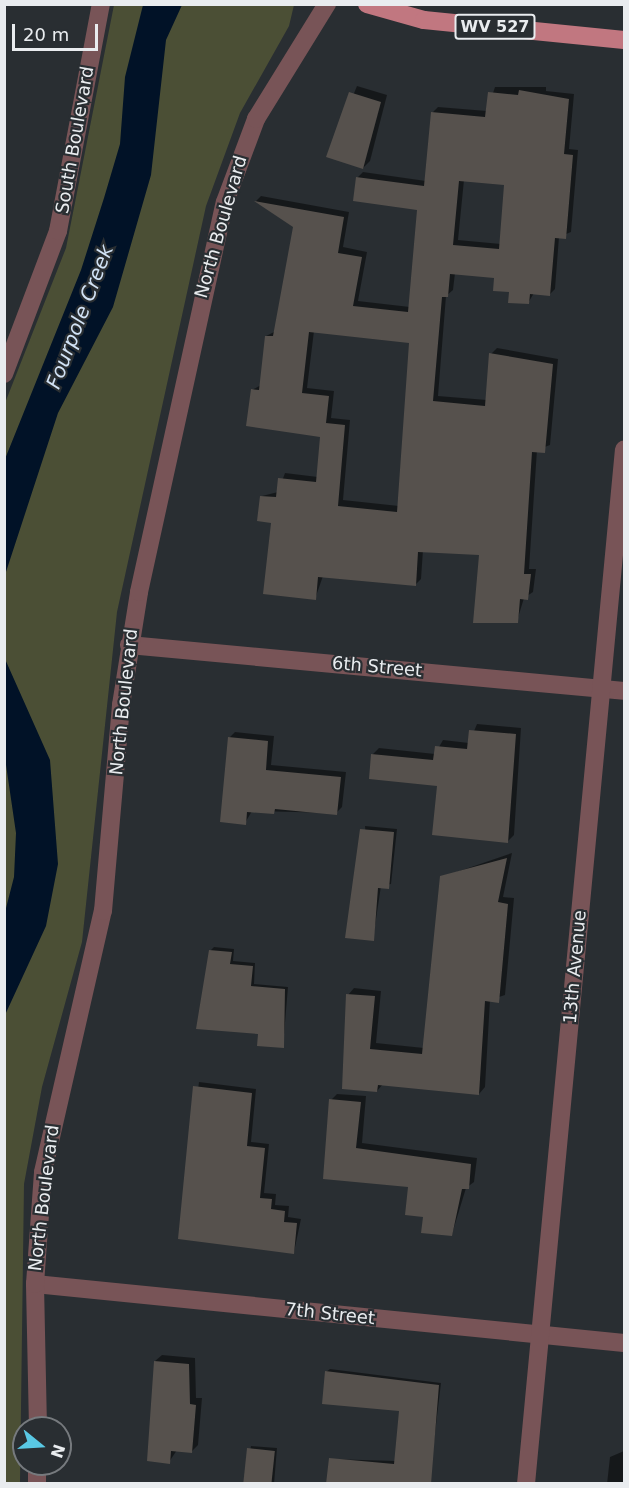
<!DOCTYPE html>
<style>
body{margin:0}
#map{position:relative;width:629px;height:1488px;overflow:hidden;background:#292e32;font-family:"DejaVu Sans",sans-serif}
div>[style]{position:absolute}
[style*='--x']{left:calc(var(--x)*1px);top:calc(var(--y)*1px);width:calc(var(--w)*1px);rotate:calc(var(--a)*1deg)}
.green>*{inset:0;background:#4b4f35}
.water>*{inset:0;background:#011227}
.shadow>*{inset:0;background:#0007}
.building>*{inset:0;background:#56514d;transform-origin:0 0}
.minor>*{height:18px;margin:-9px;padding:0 9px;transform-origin:9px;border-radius:9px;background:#785457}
.major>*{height:18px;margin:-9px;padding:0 9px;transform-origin:9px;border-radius:9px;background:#c17780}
span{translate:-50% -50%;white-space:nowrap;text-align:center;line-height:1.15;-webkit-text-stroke:4.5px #292e32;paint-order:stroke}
.shield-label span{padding:2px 4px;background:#292e32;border:2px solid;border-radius:4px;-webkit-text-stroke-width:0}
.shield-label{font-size:16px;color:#e9ecef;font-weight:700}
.street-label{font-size:18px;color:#e9ecef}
.water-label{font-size:20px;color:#d2e3f6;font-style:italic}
.frame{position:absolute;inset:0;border:6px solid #e9ecef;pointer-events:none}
.north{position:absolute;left:12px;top:1416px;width:60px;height:60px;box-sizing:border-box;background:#292e32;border:2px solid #767a7e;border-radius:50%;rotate:108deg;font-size:16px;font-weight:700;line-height:24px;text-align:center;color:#e9ecef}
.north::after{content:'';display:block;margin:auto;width:21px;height:27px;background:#59c8e4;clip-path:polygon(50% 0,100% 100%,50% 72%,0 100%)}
.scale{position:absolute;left:12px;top:24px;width:86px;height:27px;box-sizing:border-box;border:3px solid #e9ecef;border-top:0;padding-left:8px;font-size:18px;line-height:21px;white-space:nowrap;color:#e9ecef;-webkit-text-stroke:4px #292e32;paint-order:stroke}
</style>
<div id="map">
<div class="green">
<div style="clip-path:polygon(114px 5px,294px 5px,289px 26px,240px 113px,206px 206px,117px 612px,82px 942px,42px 1087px,24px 1184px,20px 1483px,5px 1484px,5px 403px,66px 248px)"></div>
</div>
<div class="water">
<div style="clip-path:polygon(143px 5px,182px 5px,166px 40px,151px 175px,113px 307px,58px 413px,5px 575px,5px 459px,81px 270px,104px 198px,120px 144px,125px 77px)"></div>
<div style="clip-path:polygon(5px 659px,50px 760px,58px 864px,46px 926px,5px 1015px,5px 912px,14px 877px,16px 833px,5px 758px)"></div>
</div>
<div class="shadow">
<div style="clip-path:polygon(357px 86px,387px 95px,370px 161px,363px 168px,328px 156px)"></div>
<div style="clip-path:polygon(evenodd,495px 87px,546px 87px,546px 91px,574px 94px,569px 149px,578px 150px,571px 232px,559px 237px,555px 289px,549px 295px,534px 293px,528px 303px,496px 276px,455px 273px,453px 290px,446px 296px,438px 396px,487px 400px,491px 354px,497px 348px,558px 359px,550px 445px,537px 450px,529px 569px,536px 569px,533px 592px,524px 598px,517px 621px,481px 554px,423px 550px,421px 579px,415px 585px,323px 576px,315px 599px,262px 496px,278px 492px,285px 473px,318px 477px,322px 436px,252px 390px,261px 385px,266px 336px,276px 331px,295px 226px,256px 201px,261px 196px,349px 212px,343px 247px,367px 252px,358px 301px,410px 307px,418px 208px,357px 178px,363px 172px,426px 181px,433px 112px,438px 107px,487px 111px,495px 87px,464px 180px,506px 184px,501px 244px,458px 240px,464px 180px,495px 87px,314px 331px,411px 342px,399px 506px,343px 500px,350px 420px,331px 418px,334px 391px,307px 388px,314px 331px)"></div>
<div style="clip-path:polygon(477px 724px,521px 728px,514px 835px,508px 841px,438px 784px,372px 755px,379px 748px,435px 754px,443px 740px,469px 743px)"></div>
<div style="clip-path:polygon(235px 732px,274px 736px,271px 765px,346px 772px,342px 807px,336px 813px,252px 811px,245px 823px,229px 738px)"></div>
<div style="clip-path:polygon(365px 826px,397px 829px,391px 884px,381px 886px,373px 939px)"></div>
<div style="clip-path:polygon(512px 853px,503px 897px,514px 898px,505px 995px,490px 1000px,485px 1087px,479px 1094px,383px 1084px,377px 1091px,348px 995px,354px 988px,381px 991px,376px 1043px,424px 1048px,442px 877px)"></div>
<div style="clip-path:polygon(214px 947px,234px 949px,233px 961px,255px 963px,254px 984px,288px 987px,283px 1047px,260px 1033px,210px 951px)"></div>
<div style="clip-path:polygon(199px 1082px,256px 1089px,251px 1142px,269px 1144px,264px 1193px,276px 1194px,275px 1205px,289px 1206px,288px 1217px,301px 1219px,294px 1252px,179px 1238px)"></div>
<div style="clip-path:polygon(337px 1094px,366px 1096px,362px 1143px,477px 1158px,474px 1182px,466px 1188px,452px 1234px,425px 1215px,410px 1185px,325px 1177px,331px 1100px)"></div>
<div style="clip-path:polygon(162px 1355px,195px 1358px,196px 1398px,202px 1398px,198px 1445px,191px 1452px,177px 1450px,169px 1462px,155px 1361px)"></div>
<div style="clip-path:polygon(330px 1369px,441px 1383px,429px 1484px,330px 1459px,396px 1461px,400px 1410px,326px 1372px)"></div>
<div style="clip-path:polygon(624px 1445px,624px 1484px,607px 1484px,610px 1457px,624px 1451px)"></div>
<div style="clip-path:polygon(251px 1446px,277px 1448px,274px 1484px,245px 1484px)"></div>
</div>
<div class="building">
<div style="clip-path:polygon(evenodd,519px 90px,569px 99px,564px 154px,573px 155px,566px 239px,555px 238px,550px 296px,530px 294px,529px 304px,508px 303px,509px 292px,493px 291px,494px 278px,450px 274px,448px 297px,442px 297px,433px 401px,485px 406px,489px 353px,553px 364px,545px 453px,532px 452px,524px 574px,531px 574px,528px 600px,520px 599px,518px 623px,473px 623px,479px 555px,418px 552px,416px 586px,318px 577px,316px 600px,263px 594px,271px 523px,257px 521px,260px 496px,276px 497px,278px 478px,316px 482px,320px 437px,246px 426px,251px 389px,259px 390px,265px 336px,273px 336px,293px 227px,254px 201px,344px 217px,338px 253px,362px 257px,353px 306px,408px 312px,417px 210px,353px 201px,356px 177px,424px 186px,431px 112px,485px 117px,488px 92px,518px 95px,519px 90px,459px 181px,504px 185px,499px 249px,453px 245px,459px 181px,519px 90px,309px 332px,409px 343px,397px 512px,338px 506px,345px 425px,326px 423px,329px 396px,302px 393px,309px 332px)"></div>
<div style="clip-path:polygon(349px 92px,381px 102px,363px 169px,326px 157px)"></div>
<div style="clip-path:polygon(469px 730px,516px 734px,508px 843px,432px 835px,437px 786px,369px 779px,371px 754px,433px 760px,435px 746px,467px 749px)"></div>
<div style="clip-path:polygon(228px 737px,268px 741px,266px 770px,341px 777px,337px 815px,275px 809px,274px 814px,247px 812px,246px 825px,220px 822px)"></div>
<div style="clip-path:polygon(360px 829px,394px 832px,389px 889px,378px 888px,374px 941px,345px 938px)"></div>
<div style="clip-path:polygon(507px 858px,498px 902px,508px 904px,499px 1003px,485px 1001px,479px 1095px,378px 1085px,377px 1092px,342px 1089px,346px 994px,375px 996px,370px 1049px,422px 1054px,440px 876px)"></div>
<div style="clip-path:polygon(209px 950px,232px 952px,230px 964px,253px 966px,251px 986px,285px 989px,284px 1048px,257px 1046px,258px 1034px,196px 1029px)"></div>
<div style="clip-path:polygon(193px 1086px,252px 1093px,247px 1146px,265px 1148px,260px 1198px,272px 1199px,271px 1209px,285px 1211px,284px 1222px,297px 1223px,294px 1254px,178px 1239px)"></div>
<div style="clip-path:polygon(329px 1099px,361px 1102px,356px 1148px,471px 1164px,469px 1189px,462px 1189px,452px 1236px,421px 1233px,423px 1217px,405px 1215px,408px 1187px,323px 1179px)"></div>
<div style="clip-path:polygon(154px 1361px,189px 1364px,190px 1404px,196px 1405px,192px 1453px,171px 1451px,170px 1464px,147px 1461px)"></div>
<div style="clip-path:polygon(325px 1371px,439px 1385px,431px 1484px,326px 1484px,329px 1458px,394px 1464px,399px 1411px,322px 1404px)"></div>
<div style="left:247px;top:1448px;width:28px;height:36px;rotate:6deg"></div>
</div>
<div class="minor">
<div style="--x:4;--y:374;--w:153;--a:-69.3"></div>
<div style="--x:58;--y:231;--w:231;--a:-79.3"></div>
<div style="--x:129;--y:645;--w:497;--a:5.3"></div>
<div style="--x:35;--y:1284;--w:592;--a:5.72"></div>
<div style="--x:38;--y:1428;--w:144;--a:-91.2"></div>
<div style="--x:35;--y:1284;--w:112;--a:-85.9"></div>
<div style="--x:43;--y:1172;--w:268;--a:-77.1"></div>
<div style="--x:103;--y:911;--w:207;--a:-85"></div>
<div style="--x:121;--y:705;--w:114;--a:-80.9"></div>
<div style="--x:139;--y:592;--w:399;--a:-77.6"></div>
<div style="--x:225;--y:202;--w:89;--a:-69.5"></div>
<div style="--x:256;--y:119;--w:135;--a:-58.3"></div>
<div style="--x:37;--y:1484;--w:20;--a:-90"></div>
<div style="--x:526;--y:1484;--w:1039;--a:-84.59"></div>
</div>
<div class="major">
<div style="--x:367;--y:4;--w:59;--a:15.7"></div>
<div style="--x:424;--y:20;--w:201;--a:5.7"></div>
</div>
<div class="shield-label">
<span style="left:495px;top:27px">WV 527</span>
</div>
<div class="street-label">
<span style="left:75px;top:140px;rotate:-80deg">South Boulevard</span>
<span style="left:221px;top:227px;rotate:-74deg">North Boulevard</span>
<span style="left:377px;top:667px;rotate:5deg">6th Street</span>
<span style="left:124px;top:702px;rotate:-84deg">North Boulevard</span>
<span style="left:575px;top:967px;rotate:-85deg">13th Avenue</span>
<span style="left:44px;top:1198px;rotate:-83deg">North Boulevard</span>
<span style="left:330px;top:1314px;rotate:6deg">7th Street</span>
</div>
<div class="water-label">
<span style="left:80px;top:317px;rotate:-69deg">Fourpole Creek</span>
</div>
<div class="frame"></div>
<div class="north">N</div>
<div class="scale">20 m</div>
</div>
